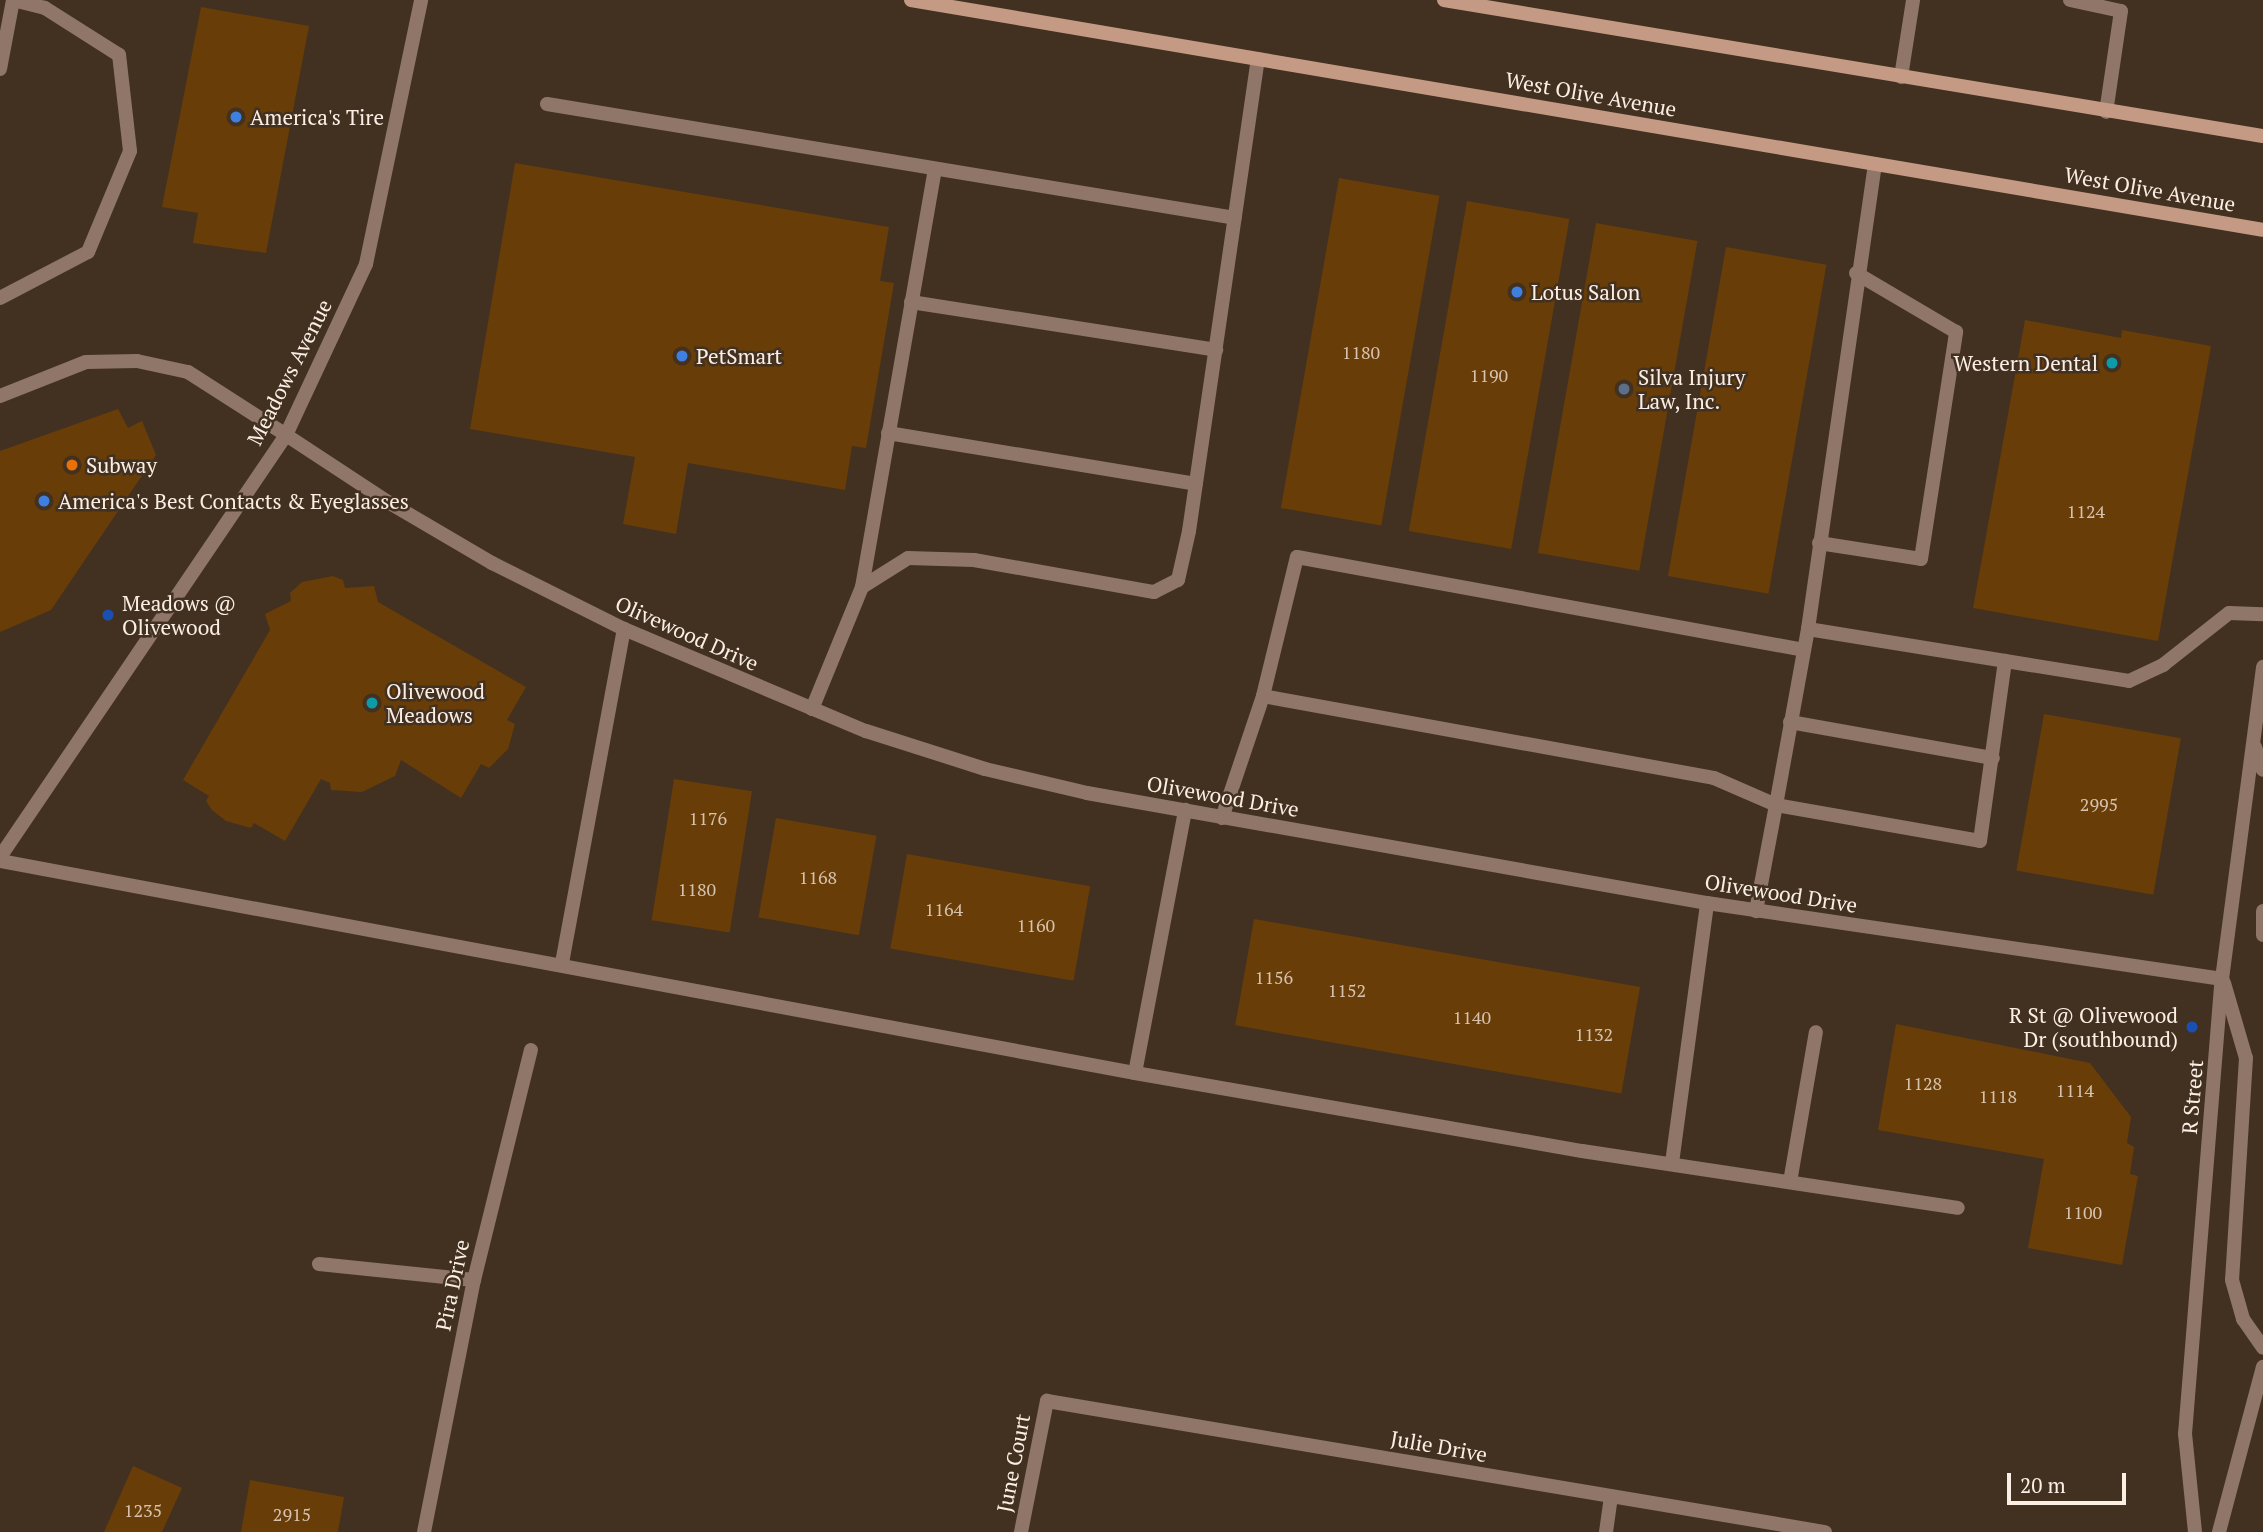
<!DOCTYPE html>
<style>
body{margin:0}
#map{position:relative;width:2263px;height:1532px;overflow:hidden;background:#423121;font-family:"PT Serif",serif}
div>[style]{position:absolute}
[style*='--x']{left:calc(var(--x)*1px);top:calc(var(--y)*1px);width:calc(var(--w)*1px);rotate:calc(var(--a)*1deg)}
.building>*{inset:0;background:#683d07;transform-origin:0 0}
.service>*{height:14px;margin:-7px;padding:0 7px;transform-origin:7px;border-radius:7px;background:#907668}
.minor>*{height:14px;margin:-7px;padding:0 7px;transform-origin:7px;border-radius:7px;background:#907668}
.tertiary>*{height:14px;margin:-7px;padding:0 7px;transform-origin:7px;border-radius:7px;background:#907668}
.secondary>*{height:14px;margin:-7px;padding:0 7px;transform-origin:7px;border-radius:7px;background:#c49a84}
.dots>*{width:19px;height:19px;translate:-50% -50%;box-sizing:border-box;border:4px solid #423121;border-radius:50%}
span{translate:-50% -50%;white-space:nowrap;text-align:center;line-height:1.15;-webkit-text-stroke:5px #423121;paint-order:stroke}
.number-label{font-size:18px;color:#d6c2ae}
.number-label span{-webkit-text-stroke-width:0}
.street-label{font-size:21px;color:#fbefe5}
.poi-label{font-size:21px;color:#fbefe5}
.left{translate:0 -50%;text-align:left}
.right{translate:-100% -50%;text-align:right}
.scale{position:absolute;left:2007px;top:1473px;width:119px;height:32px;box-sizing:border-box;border:4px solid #fbefe5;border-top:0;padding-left:9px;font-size:21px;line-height:24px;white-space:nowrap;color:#fbefe5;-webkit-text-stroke:5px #423121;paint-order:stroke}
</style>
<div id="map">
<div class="building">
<div style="clip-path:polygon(201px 7px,309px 26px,266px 253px,193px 243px,198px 213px,162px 207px)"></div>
<div style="clip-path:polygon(515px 163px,889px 227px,880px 281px,894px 283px,866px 448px,852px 446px,845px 490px,688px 463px,676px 534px,623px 524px,635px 457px,470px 429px)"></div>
<div style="left:1339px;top:178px;width:102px;height:335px;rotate:10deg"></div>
<div style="left:1467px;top:201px;width:104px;height:335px;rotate:10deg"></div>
<div style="left:1596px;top:223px;width:103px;height:335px;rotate:10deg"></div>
<div style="left:1726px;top:247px;width:102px;height:334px;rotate:10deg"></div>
<div style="clip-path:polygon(2025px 320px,2121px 338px,2122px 330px,2211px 346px,2158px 641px,1973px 608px)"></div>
<div style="clip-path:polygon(118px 409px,128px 428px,142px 421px,156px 455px,51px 610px,0 632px,0 451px)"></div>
<div style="clip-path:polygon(333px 576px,343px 580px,345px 588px,374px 586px,378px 602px,526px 687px,507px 720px,515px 724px,508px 749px,489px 768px,481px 764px,461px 798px,401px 760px,395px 776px,362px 792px,331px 790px,330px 783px,321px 779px,285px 841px,254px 823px,251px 828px,226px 821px,212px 810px,206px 801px,209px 796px,183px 780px,270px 630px,265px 614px,291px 601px,290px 593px,302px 582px)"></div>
<div style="left:2044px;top:714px;width:139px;height:159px;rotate:10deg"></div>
<div style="left:674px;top:779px;width:79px;height:143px;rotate:9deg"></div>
<div style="left:776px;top:818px;width:102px;height:101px;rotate:10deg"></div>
<div style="left:907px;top:854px;width:186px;height:96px;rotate:10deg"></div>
<div style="left:1254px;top:919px;width:392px;height:108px;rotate:10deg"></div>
<div style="clip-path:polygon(1896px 1024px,2090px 1063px,2131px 1117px,2127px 1143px,2134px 1147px,2130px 1174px,2138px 1176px,2122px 1265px,2028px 1248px,2044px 1159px,1878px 1130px)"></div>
<div style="clip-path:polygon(133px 1466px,182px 1488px,162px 1532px,104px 1532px)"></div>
<div style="clip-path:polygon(250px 1480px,344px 1497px,338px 1532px,241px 1532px)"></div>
</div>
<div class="service">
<div style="--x:2070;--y:0;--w:52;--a:12.2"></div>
<div style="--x:2121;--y:11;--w:102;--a:98.4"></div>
<div style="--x:0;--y:69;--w:70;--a:-79.3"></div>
<div style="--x:1901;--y:77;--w:78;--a:-81.1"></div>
<div style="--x:547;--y:104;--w:697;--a:9.41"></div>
<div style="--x:1875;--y:164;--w:470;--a:98.2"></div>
<div style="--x:1808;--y:629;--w:179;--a:100.3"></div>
<div style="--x:1776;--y:805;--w:207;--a:10"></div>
<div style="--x:1980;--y:841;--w:182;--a:-82.1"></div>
<div style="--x:0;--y:298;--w:99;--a:-27.6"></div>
<div style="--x:88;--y:252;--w:109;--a:-67.4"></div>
<div style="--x:130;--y:151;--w:97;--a:-96.5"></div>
<div style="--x:119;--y:55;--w:88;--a:-147.6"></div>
<div style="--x:45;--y:8;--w:33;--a:-166"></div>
<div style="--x:911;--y:302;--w:309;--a:8.9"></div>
<div style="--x:0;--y:396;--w:92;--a:-21.6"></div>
<div style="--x:86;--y:362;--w:51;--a:-1.1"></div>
<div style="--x:137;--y:361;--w:52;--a:12.2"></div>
<div style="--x:188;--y:372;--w:117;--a:32.7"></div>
<div style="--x:888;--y:433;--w:312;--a:9.4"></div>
<div style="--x:1819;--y:543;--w:103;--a:8.9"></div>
<div style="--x:1921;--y:559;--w:230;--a:-81.2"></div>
<div style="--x:1956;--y:332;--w:116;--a:-149.5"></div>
<div style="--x:862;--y:587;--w:424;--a:-80.1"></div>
<div style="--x:1808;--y:629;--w:325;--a:9.2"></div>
<div style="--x:2129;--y:681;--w:38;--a:-25"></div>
<div style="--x:2163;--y:665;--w:84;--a:-38.2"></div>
<div style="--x:2229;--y:613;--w:34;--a:2"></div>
<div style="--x:1263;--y:696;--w:143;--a:-76.3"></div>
<div style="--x:1297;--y:557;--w:515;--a:10.39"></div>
<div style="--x:812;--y:709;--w:132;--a:-67.7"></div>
<div style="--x:862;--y:587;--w:54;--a:-32.2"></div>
<div style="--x:908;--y:558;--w:66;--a:1.7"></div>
<div style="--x:974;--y:560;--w:183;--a:10.1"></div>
<div style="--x:1154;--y:592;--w:27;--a:-27"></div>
<div style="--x:1178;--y:580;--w:50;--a:-77.3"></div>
<div style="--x:1189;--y:531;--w:477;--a:-81.7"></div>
<div style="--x:1790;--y:722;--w:206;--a:10.1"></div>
<div style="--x:1222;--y:818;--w:129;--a:-71.4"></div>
<div style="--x:1263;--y:696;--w:458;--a:10.3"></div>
<div style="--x:1714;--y:778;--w:68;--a:23.5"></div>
<div style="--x:1776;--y:805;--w:108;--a:100.7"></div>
<div style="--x:0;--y:861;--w:1155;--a:10.58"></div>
<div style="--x:1135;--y:1073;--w:454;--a:9.9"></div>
<div style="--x:1582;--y:1151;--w:380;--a:8.6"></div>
<div style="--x:562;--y:963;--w:340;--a:-79.5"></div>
<div style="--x:1135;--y:1073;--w:268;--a:-79.2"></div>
<div style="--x:1672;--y:1163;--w:262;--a:-82.3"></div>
<div style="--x:1790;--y:1182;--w:152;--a:-80.2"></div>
</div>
<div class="minor">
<div style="--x:286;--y:435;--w:122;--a:33.3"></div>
<div style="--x:388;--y:502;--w:121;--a:30.4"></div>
<div style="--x:492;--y:563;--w:148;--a:26.6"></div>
<div style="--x:624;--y:629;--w:263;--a:22.9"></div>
<div style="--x:866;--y:731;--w:125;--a:17.7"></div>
<div style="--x:985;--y:769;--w:105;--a:13.2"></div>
<div style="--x:1087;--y:793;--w:630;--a:10.06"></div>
<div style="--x:1707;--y:903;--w:521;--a:8.39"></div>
<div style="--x:0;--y:857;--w:510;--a:-55.87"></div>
<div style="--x:286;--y:435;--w:189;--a:-64.9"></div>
<div style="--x:366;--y:264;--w:270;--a:-78.2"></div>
<div style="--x:319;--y:1264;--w:156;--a:5.9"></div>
<div style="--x:424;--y:1532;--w:257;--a:-78.8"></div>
<div style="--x:474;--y:1280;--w:237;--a:-76.1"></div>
<div style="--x:1021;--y:1532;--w:134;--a:-78.8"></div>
<div style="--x:1047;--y:1401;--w:789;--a:9.56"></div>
<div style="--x:1606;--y:1532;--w:36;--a:-82"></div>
</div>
<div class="tertiary">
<div style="--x:2255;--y:747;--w:24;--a:71"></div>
<div style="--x:2263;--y:911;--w:24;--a:90"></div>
<div style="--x:2224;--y:983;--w:78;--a:73.7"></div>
<div style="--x:2246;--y:1058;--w:222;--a:93.6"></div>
<div style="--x:2232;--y:1280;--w:41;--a:74.2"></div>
<div style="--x:2243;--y:1319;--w:35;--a:55"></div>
<div style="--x:2195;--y:1532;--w:99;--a:-95.8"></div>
<div style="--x:2185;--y:1434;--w:457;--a:-85.4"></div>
<div style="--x:2222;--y:979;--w:315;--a:-82.5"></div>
<div style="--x:2219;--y:1532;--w:171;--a:-75.1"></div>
</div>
<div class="secondary">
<div style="--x:911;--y:0;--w:1371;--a:9.65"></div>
<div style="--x:1444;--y:0;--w:830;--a:9.43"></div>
</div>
<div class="dots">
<div style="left:236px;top:117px;background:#3f7fe0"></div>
<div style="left:1517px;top:292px;background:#3f7fe0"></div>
<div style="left:682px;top:356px;background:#3f7fe0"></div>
<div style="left:2112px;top:363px;background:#0f9aa8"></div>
<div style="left:1624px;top:389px;background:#5c6f8a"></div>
<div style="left:72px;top:465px;background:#e8710a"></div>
<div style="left:44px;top:501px;background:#3f7fe0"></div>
<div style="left:108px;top:615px;background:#1a4fb4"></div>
<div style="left:372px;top:703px;background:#0f9aa8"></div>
<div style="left:2192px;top:1027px;background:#1a4fb4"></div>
</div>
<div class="number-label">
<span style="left:1361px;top:352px">1180</span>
<span style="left:1489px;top:375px">1190</span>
<span style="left:2086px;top:511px">1124</span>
<span style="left:2099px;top:804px">2995</span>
<span style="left:708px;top:818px">1176</span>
<span style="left:818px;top:877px">1168</span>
<span style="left:697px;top:889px">1180</span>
<span style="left:944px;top:909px">1164</span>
<span style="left:1036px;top:925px">1160</span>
<span style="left:1274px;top:977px">1156</span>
<span style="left:1347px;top:990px">1152</span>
<span style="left:1472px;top:1017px">1140</span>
<span style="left:1594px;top:1034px">1132</span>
<span style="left:1923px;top:1083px">1128</span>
<span style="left:2075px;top:1090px">1114</span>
<span style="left:1998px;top:1096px">1118</span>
<span style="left:2083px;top:1212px">1100</span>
<span style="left:143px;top:1510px">1235</span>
<span style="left:292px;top:1514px">2915</span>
</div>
<div class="street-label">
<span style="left:1591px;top:94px;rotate:10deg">West Olive Avenue</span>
<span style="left:2150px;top:189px;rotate:10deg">West Olive Avenue</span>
<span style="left:289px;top:372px;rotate:-63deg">Meadows Avenue</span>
<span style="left:687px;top:633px;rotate:24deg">Olivewood Drive</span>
<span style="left:1223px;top:796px;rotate:10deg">Olivewood Drive</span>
<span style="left:1781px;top:893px;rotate:9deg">Olivewood Drive</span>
<span style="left:2192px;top:1097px;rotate:-85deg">R Street</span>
<span style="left:452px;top:1285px;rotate:-78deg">Pira Drive</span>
<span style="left:1439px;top:1446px;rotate:10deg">Julie Drive</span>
<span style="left:1013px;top:1463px;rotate:-79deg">June Court</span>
</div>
<div class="poi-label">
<span class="left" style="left:250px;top:117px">America's Tire</span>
<span class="left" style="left:1531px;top:292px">Lotus Salon</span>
<span class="left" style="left:696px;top:356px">PetSmart</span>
<span class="right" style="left:2098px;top:363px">Western Dental</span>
<span class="left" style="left:1638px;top:389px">Silva Injury<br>Law, Inc.</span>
<span class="left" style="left:86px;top:465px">Subway</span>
<span class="left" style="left:58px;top:501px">America's Best Contacts &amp; Eyeglasses</span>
<span class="left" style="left:122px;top:615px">Meadows @<br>Olivewood</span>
<span class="left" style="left:386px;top:703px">Olivewood<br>Meadows</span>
<span class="right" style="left:2178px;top:1027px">R St @ Olivewood<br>Dr (southbound)</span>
</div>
<div class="scale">20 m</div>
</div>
